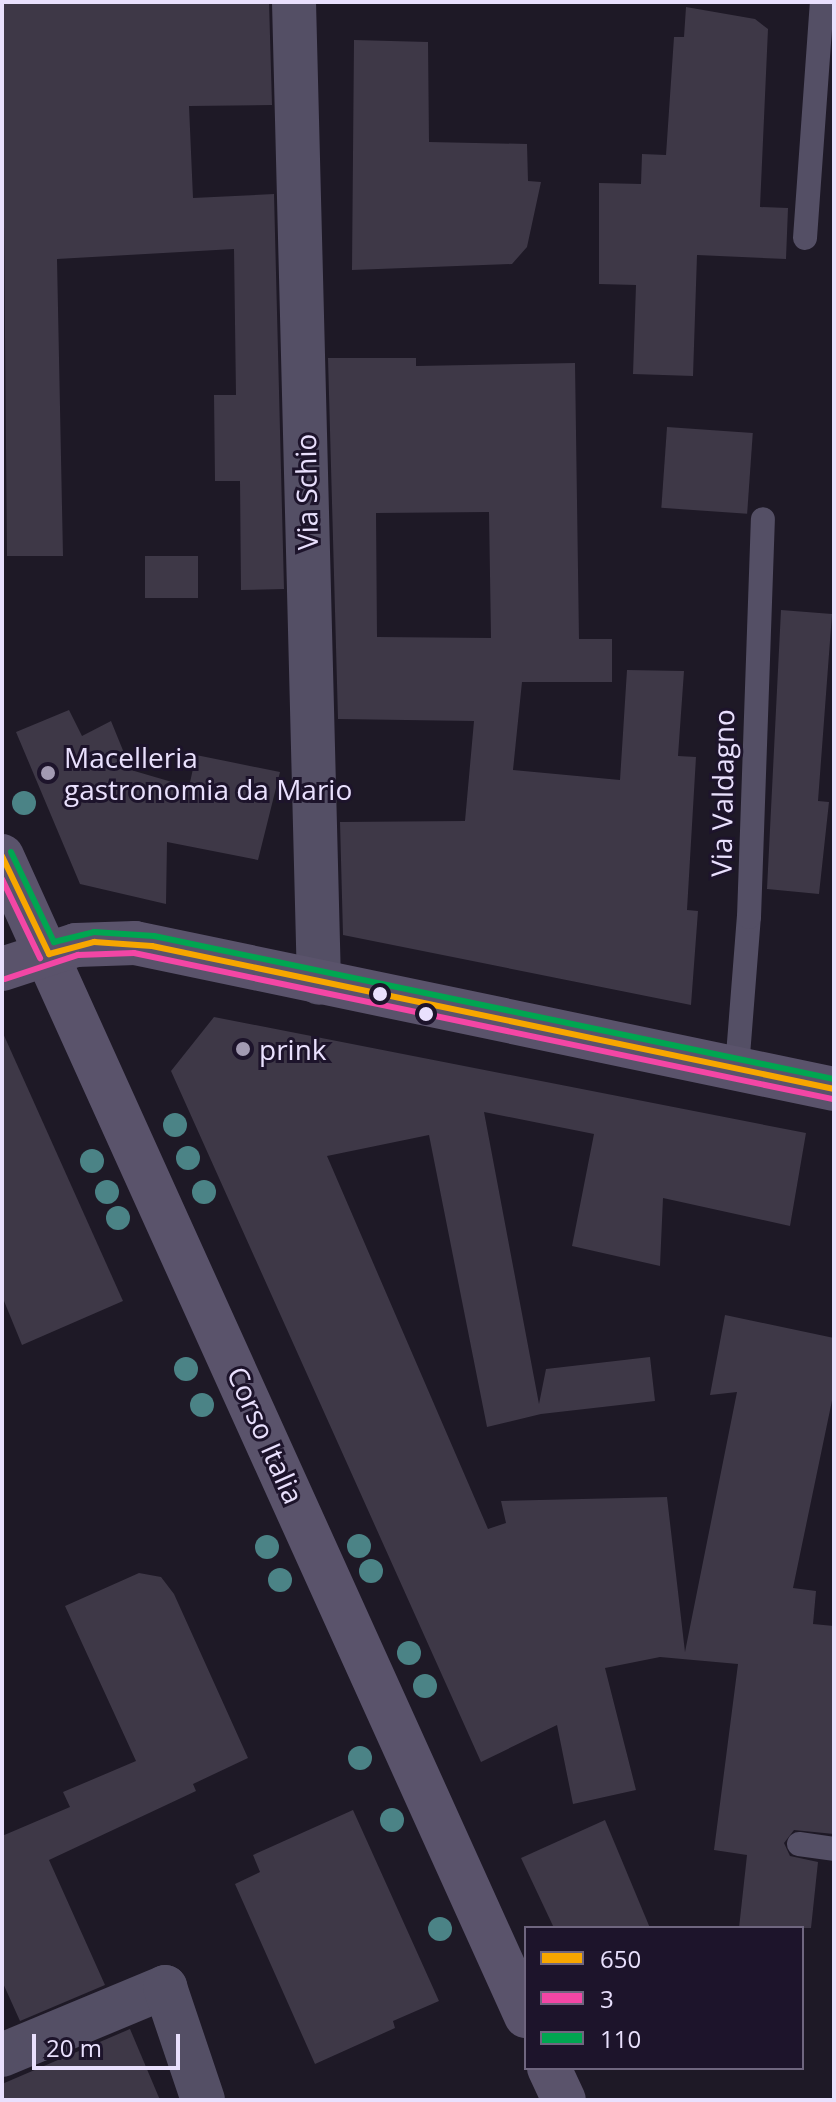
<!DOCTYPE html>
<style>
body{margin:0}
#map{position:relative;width:836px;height:2102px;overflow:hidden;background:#1e1926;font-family:"Open Sans",sans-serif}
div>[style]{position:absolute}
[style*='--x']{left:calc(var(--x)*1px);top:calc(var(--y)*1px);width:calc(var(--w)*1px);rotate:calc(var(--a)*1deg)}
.building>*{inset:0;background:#3e3847;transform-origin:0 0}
.lane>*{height:24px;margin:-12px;padding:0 12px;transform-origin:12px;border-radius:12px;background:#544f65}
.street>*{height:44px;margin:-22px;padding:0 22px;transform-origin:22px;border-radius:22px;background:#544f65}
.secondary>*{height:44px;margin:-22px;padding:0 22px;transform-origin:22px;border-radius:22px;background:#5a536b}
.bus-1>*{height:6px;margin:-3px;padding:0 3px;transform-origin:3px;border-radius:3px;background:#f7a600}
.bus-2>*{height:6px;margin:-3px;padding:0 3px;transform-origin:3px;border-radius:3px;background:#f346a5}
.bus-3>*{height:6px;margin:-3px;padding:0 3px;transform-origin:3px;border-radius:3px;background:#00a651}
.trees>*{width:24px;height:24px;margin:-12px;border-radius:50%;background:#4b8386}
.dots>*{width:22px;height:22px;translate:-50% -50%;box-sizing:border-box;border:4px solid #1d142b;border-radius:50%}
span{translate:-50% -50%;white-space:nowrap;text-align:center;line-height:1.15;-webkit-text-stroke:6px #1d142b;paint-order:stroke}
.street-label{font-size:28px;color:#e9e0fd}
.poi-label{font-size:28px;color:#e9e0fd}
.left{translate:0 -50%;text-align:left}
.frame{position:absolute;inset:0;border:4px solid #e9e0fd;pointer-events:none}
.legend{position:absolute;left:524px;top:1926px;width:280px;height:144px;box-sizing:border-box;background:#1d142b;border:2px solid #6f667f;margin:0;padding:10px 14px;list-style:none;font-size:24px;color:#e9e0fd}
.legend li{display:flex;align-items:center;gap:16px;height:40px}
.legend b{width:40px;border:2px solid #6f667f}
.scale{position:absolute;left:32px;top:2034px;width:148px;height:36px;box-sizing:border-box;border:4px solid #e9e0fd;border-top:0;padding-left:10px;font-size:24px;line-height:28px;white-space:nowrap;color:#e9e0fd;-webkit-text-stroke:6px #1d142b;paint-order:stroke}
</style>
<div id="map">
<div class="building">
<div style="clip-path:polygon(2px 2px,269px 2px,272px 105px,189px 106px,193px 198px,274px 194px,284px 589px,241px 590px,240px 481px,215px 481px,214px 395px,236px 395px,234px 249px,57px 259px,63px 556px,7px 556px)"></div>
<div style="clip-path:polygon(686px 7px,755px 19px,768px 29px,760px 207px,788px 208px,786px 259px,697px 255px,693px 376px,633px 374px,636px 285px,599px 284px,599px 183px,641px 184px,642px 154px,666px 155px,674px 37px,684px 37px)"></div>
<div style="clip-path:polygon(354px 40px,428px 42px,429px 142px,527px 144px,528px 181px,541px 182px,527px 247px,512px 264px,352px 270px)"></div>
<div style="clip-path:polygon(evenodd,328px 358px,416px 358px,416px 366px,575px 363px,579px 639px,612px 639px,612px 682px,522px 682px,513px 770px,620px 780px,627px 670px,684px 671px,678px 756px,696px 757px,687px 910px,698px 911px,691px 1005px,343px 935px,340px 822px,465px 821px,474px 721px,338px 719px,328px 358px,489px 512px,491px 638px,377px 637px,376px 513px,489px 512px)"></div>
<div style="left:667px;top:427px;width:86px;height:81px;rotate:4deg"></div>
<div style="left:198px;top:556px;width:42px;height:53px;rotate:90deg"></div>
<div style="clip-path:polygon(781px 610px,832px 614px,818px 801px,829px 802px,819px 894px,767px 889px)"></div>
<div style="clip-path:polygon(69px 710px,82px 736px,111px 721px,131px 770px,189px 787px,196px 755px,280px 772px,258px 860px,167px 842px,166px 904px,80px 884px,16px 732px)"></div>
<div style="clip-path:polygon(214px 1017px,806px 1133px,790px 1226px,663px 1198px,660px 1266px,572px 1246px,594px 1134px,484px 1112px,539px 1404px,546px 1369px,650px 1357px,655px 1401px,541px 1414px,487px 1427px,429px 1135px,327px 1156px,488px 1529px,506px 1523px,501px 1501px,667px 1497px,685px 1652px,737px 1392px,710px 1395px,725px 1315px,834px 1338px,834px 1391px,793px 1588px,816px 1591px,813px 1624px,834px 1626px,834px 1834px,794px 1830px,784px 1843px,790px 1856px,818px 1862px,811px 1928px,739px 1928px,747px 1855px,714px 1850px,738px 1664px,660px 1657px,605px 1668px,636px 1790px,573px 1804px,557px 1725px,481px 1762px,171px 1071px)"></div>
<div style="clip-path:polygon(2px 1031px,123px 1301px,22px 1345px,2px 1296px)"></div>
<div style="clip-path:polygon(139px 1573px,161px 1577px,174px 1594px,248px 1758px,193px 1784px,196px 1791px,49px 1860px,105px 1985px,20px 2021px,2px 1981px,2px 1836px,70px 1807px,63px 1792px,136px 1761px,65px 1606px)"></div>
<div style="clip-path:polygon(353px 1810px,439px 2001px,393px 2021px,395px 2028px,315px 2064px,235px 1884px,260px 1872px,253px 1855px)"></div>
<div style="clip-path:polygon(605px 1820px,650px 1928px,554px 1928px,521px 1858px)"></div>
<div style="clip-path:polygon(130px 2029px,160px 2100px,2px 2100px,2px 2084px)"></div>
</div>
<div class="lane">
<div style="--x:805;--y:238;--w:237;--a:-85.9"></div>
<div style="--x:737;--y:1068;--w:151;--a:-85.5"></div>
<div style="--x:749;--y:917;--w:398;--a:-88"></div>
<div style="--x:799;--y:1844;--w:35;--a:8"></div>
</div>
<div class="street">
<div style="--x:294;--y:2;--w:981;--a:88.54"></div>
<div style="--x:2;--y:2055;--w:177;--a:-22.6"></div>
<div style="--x:165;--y:1987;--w:119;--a:71.4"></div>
</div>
<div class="secondary">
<div style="--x:2;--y:856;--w:1273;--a:65.69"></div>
<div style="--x:2;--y:969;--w:78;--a:-18"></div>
<div style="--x:76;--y:945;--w:59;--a:-1.9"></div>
<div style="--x:135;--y:943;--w:714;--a:11.8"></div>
<div style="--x:549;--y:2068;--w:35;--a:65"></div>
</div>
<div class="bus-1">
<div style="--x:2;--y:856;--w:109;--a:64.4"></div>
<div style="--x:49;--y:954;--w:47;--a:-14.9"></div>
<div style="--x:94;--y:942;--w:58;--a:3.9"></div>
<div style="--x:152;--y:946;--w:697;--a:11.84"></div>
</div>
<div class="bus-2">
<div style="--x:2;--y:879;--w:88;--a:64.3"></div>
<div style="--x:5;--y:979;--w:77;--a:-18.2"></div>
<div style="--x:78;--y:955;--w:56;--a:-2"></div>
<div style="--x:134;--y:953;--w:713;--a:11.81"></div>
</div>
<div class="bus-3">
<div style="--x:11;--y:852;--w:100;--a:64.5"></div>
<div style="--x:54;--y:942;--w:41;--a:-14"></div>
<div style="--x:94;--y:932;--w:60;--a:3.8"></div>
<div style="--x:154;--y:936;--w:695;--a:11.88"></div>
</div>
<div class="trees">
<div style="left:24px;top:803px"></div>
<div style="left:175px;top:1125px"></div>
<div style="left:188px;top:1158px"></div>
<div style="left:92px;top:1161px"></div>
<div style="left:107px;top:1192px"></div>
<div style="left:204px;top:1192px"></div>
<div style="left:118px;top:1218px"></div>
<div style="left:186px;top:1369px"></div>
<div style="left:202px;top:1405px"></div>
<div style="left:359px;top:1546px"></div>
<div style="left:267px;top:1547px"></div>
<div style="left:371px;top:1571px"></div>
<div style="left:280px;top:1580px"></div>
<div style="left:409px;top:1653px"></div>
<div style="left:425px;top:1686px"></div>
<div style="left:360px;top:1758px"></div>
<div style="left:392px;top:1820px"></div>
<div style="left:440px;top:1929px"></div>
</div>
<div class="dots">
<div style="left:48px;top:773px;background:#a29ab2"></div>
<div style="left:380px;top:994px;background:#e9e0fd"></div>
<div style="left:426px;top:1014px;background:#e9e0fd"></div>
<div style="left:243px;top:1049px;background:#a29ab2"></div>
</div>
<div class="street-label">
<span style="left:306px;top:492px;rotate:-91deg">Via Schio</span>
<span style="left:722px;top:793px;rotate:-89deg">Via Valdagno</span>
<span style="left:266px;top:1435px;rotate:66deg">Corso Italia</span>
</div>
<div class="poi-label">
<span class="left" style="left:64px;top:773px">Macelleria<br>gastronomia da Mario</span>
<span class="left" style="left:259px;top:1049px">prink</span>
</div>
<div class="frame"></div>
<ul class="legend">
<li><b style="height:10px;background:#f7a600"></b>650</li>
<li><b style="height:10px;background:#f346a5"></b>3</li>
<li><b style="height:10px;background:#00a651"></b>110</li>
</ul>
<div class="scale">20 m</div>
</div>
